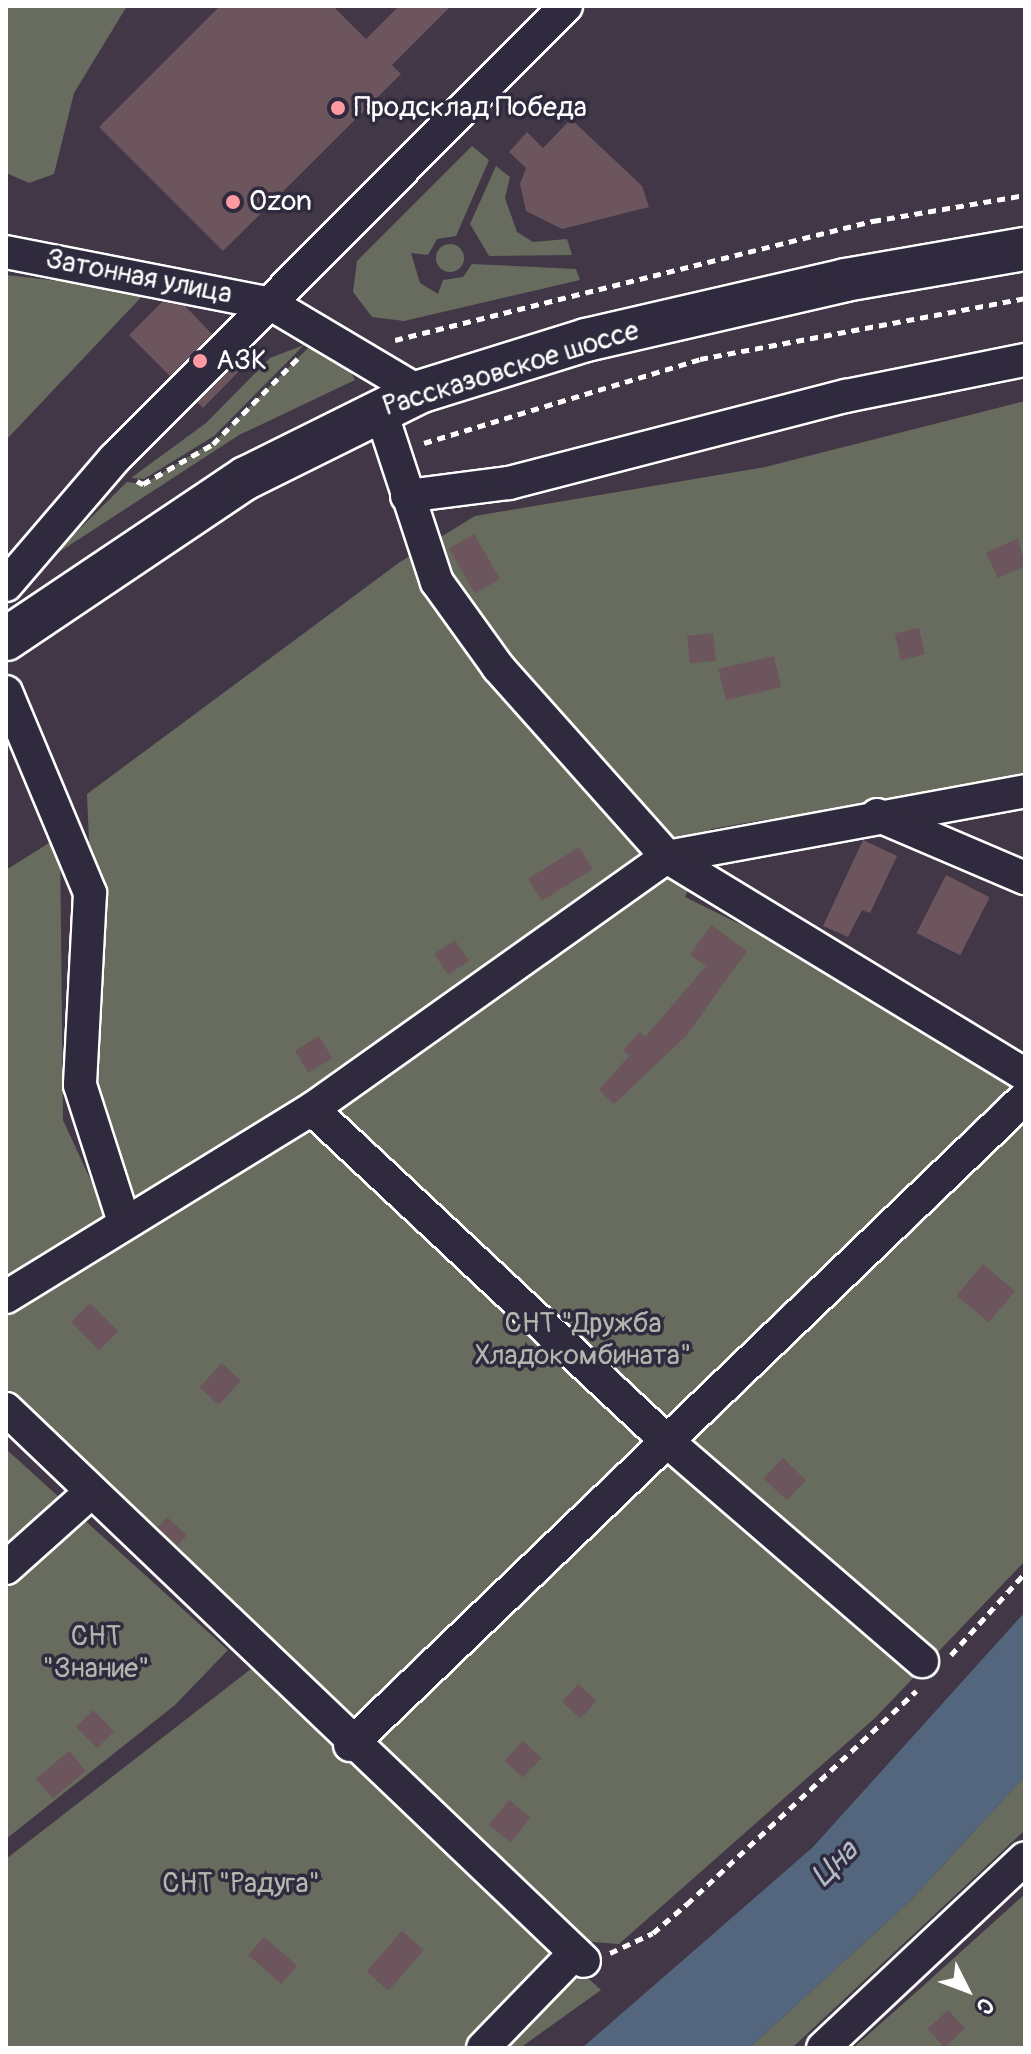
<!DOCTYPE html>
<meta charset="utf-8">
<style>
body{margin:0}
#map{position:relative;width:1031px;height:2054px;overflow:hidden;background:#413747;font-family:Pangolin,sans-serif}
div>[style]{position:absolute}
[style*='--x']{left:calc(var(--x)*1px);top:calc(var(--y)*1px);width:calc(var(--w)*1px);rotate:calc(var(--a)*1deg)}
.green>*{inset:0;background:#686c5e}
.round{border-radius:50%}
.water>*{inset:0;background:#53667e}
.building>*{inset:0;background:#6c555d;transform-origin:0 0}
.path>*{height:5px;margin-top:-2.5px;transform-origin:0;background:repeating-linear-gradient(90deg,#fff 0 8px,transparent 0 14px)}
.roads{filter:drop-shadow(2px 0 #fff) drop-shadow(-2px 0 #fff) drop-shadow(0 2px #fff) drop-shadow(0 -2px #fff)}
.minor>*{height:32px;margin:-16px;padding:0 16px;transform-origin:16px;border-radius:16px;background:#2f2a3d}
.major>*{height:42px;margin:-21px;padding:0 21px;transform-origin:21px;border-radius:21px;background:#2f2a3d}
.dots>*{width:22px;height:22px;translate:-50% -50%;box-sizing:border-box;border:4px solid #2f2a3d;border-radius:50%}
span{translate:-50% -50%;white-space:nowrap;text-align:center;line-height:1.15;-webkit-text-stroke:7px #2f2a3d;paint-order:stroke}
.poi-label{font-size:28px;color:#fff}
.left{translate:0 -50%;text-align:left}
.street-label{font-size:28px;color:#fff}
.park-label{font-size:28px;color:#b4b6ae}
.water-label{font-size:30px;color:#b2bac5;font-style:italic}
.frame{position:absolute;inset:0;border:8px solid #fff;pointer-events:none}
.north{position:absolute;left:927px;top:1950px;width:80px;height:80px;-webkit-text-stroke:6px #2f2a3d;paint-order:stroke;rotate:132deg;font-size:22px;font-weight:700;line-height:32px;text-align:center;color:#fff}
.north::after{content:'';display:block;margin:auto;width:28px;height:36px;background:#fff;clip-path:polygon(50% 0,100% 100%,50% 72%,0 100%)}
</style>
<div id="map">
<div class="green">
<div style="clip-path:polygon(8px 6px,127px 6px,74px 93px,54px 174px,29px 183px,6px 173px)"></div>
<div style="clip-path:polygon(472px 146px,489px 160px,456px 236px,437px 239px,428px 255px,411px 253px,420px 283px,438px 294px,443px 280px,463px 277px,472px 264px,576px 269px,580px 280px,404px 321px,372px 317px,353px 292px,357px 261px)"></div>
<div style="clip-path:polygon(496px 166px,510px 177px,505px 198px,517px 232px,533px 242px,567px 239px,572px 255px,489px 256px,470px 224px)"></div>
<div class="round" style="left:436px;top:244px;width:28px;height:28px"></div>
<div style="clip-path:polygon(6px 275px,147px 291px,6px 440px)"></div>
<div style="clip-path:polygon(304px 345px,214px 436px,144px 479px,131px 478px,206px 423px,270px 358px)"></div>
<div style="clip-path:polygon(310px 346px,349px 369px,355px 380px,239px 435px,50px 558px,127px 482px,144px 484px,216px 440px)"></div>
<div style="clip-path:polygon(1025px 401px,1025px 776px,711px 829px,685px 897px,1025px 1065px,1025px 1561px,875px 1718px,619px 1944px,591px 1942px,6px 1411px,6px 1317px,118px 1245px,83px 1104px,95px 986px,87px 794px,400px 562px,475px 516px,765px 467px)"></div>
<div style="clip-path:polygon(60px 836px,63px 1120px,108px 1218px,6px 1280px,6px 870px)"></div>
<div style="clip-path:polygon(6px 1449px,228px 1650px,175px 1705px,6px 1839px)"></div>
<div style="clip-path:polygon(251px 1669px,601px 1990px,520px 2048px,6px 2048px,6px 1859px)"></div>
<div style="clip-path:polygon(1025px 1776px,1025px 1830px,792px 2048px,749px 2048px,910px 1901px)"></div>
<div style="clip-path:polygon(1025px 1894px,1025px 2048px,853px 2048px,913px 1995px)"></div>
</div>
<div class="water">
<div style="clip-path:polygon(1025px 1612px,1025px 1776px,910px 1901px,749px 2048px,582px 2048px,813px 1847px)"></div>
</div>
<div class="building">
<div style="clip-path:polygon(220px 6px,333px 6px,366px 39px,399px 6px,451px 6px,392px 65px,401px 74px,223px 251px,99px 127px)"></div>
<div style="clip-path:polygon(571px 119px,642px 186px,649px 207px,562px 229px,526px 211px,520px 184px,526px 168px,509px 152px,527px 132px,543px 148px)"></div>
<div style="clip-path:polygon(162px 302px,185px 306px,212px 334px,170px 376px,129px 335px)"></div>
<div style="clip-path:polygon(239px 361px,244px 366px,203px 408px,197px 402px)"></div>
<div style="left:474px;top:534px;width:52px;height:29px;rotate:60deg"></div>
<div style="clip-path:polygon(1018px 538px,1025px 566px,998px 578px,986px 553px)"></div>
<div style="left:919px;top:628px;width:27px;height:25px;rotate:77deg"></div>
<div style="left:713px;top:633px;width:28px;height:26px;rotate:84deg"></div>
<div style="left:774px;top:656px;width:32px;height:57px;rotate:77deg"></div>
<div style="clip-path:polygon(863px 840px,897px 856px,870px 913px,862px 910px,848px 937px,823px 926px)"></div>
<div style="left:579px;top:847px;width:26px;height:60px;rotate:58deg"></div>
<div style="left:946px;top:875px;width:49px;height:65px;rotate:27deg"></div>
<div style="clip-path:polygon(711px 925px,747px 951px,686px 1036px,614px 1104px,599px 1090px,629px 1056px,623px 1050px,640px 1032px,645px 1037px,706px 966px,690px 955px)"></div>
<div style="left:455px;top:940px;width:25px;height:25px;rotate:56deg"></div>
<div style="left:319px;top:1036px;width:26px;height:28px;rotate:59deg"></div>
<div style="left:983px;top:1264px;width:42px;height:41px;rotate:40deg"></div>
<div style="left:90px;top:1303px;width:40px;height:27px;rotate:45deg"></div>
<div style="left:222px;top:1363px;width:26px;height:33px;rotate:43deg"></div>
<div style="left:783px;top:1458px;width:32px;height:28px;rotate:44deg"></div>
<div style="left:167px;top:1517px;width:27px;height:14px;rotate:42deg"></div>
<div style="left:578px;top:1684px;width:25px;height:24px;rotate:42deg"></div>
<div style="left:93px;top:1710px;width:30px;height:24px;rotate:45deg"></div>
<div style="left:523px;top:1741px;width:25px;height:27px;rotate:43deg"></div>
<div style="left:69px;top:1751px;width:26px;height:43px;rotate:50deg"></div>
<div style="left:509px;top:1800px;width:28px;height:32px;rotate:39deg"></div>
<div style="left:402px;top:1931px;width:29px;height:54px;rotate:41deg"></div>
<div style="left:264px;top:1937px;width:44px;height:24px;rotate:41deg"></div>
<div style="left:948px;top:2010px;width:25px;height:28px;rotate:47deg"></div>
</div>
<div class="path">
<div style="--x:395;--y:340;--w:493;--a:-14"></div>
<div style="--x:873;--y:221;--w:154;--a:-9.7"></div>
<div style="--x:424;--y:443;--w:288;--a:-16.9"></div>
<div style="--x:700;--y:359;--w:331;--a:-10.6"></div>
<div style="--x:137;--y:481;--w:7;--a:27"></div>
<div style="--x:143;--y:484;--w:81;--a:-29.7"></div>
<div style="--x:213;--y:444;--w:122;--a:-45.3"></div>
<div style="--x:951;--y:1655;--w:110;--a:-47.9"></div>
<div style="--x:610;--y:1953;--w:47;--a:-24.9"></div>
<div style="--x:653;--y:1933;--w:45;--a:-40.5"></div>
<div style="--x:687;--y:1904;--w:313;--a:-42.9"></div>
</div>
<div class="roads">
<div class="minor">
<div style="--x:6;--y:252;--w:270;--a:11.1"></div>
<div style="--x:271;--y:304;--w:172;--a:30.7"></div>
<div style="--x:380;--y:409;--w:182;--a:71.8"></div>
<div style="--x:437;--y:582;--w:105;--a:54.3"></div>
<div style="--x:498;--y:667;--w:254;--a:48.3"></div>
<div style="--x:667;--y:857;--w:364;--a:-10.4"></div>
<div style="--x:407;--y:496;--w:103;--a:-7.3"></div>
<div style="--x:509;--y:483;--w:348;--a:-14.5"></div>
<div style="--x:846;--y:396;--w:183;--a:-11.4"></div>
<div style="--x:6;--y:585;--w:166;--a:-49.4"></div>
<div style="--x:114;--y:459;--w:640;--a:-45.06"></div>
<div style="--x:6;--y:692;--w:218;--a:67.3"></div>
<div style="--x:90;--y:893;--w:192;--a:93"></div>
<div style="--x:80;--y:1085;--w:144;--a:72.2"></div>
<div style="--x:877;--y:815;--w:161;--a:23.1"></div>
<div style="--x:312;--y:1109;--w:486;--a:43.1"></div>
<div style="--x:667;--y:1441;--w:337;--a:40.8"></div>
<div style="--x:6;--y:1297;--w:359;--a:-31.6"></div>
<div style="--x:312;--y:1109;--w:435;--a:-35.4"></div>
<div style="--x:667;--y:857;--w:419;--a:31.3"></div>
<div style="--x:6;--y:1409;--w:799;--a:43.68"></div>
<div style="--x:6;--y:1568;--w:114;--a:-41.8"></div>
<div style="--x:350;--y:1745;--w:935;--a:-43.79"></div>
<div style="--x:483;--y:2048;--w:132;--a:-45.9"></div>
<div style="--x:823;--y:2048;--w:277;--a:-43.2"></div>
</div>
<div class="major">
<div style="--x:6;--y:639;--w:289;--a:-33.9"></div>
<div style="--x:246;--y:478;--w:193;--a:-26.4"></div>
<div style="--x:419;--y:392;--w:175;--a:-17.3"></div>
<div style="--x:586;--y:340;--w:266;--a:-13"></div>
<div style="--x:845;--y:280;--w:183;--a:-9.8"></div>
</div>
</div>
<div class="dots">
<div style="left:338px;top:108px;background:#ff9aa2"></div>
<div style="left:233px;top:202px;background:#ff9aa2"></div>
<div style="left:200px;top:361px;background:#ff9aa2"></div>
</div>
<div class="poi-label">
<span class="left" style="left:354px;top:108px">Продсклад Победа</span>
<span class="left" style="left:249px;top:202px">Ozon</span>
<span class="left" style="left:216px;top:361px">АЗК</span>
</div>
<div class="street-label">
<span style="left:139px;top:277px;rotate:11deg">Затонная улица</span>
<span style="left:511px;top:369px;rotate:-17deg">Рассказовское шоссе</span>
</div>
<div class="park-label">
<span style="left:583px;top:1340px">СНТ "Дружба<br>Хладокомбината"</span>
<span style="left:96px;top:1653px">СНТ<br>"Знание"</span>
<span style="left:241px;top:1884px">СНТ "Радуга"</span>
</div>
<div class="water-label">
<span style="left:835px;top:1864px;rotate:-44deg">Цна</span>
</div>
<div class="frame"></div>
<div class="north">С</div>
</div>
